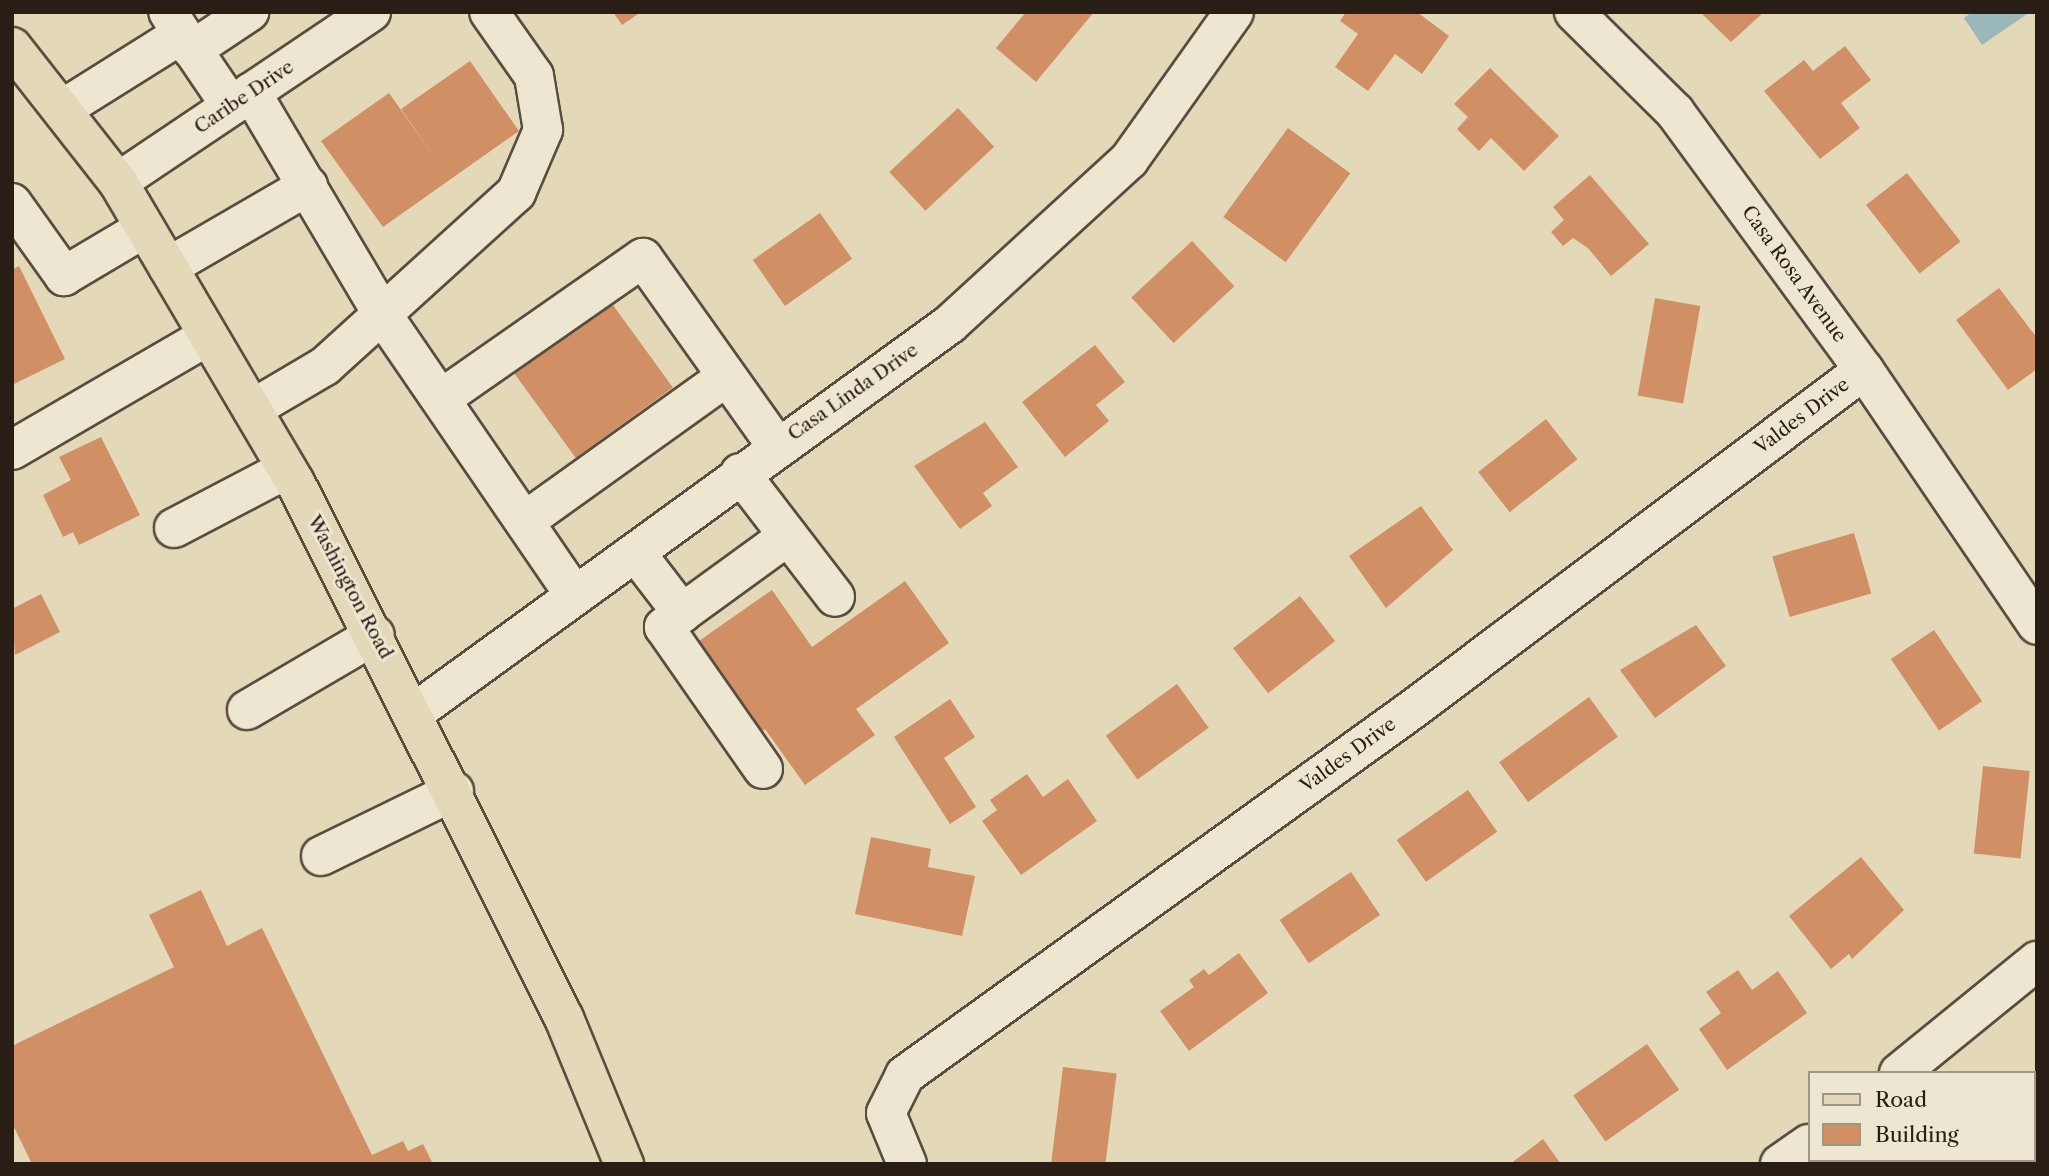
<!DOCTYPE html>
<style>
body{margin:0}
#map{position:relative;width:2049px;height:1176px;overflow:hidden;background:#e3d9b8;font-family:"Libre Caslon Text",serif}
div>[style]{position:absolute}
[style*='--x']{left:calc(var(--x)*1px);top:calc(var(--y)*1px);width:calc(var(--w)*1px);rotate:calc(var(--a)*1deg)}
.water>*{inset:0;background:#9ab7ba}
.building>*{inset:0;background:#d08f64;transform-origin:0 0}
.roads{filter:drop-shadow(2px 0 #584d3e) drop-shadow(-2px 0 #584d3e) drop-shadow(0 2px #584d3e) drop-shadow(0 -2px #584d3e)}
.minor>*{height:38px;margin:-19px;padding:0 19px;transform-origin:19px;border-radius:19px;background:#ede6d1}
.major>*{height:38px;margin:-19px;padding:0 19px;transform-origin:19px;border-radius:19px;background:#e3d9b8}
span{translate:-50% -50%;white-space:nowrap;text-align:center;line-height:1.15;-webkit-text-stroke:6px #ede6d1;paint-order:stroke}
.street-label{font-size:19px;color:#291e16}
.frame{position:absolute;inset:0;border:14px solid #291e16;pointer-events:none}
.legend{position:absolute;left:1808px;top:1071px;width:228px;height:91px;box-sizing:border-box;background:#ede6d1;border:2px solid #9f9686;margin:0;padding:9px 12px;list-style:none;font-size:21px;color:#291e16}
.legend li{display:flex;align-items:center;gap:14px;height:35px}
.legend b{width:35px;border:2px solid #9f9686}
</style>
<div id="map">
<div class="water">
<div style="clip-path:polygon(1972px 12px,2030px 12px,1982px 45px,1964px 18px)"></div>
</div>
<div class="building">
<div style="clip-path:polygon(613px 12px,641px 12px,622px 25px)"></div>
<div style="clip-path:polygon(1026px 12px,1094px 12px,1036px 82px,996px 48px)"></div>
<div style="clip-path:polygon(1346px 12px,1417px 12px,1449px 36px,1422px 74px,1395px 54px,1368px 91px,1335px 67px,1358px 34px,1340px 21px)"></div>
<div style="clip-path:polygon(1700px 12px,1764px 12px,1731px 42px)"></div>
<div style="clip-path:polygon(1845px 46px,1871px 80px,1841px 103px,1860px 128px,1820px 159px,1764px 91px,1804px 60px,1813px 71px)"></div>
<div style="clip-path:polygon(470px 61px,519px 131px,383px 227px,321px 141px,389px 93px,437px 161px,401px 109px)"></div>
<div style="clip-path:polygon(1490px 68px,1559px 136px,1524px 171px,1491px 138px,1479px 151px,1457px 129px,1468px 117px,1454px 104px)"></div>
<div style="left:958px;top:108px;width:53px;height:94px;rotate:47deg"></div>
<div style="left:1288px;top:128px;width:77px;height:110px;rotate:36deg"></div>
<div style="left:1907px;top:173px;width:87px;height:52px;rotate:52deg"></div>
<div style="clip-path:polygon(1590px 175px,1649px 244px,1611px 276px,1588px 248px,1573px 238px,1563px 246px,1551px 232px,1564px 220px,1553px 207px)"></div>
<div style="left:820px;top:213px;width:56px;height:82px;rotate:55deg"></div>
<div style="left:1192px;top:241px;width:62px;height:83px;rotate:47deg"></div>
<div style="clip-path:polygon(19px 266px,65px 359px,12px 385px,12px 270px)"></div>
<div style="clip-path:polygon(1999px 288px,2037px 338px,2037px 369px,2008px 390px,1956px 320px)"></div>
<div style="left:1655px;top:298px;width:46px;height:99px;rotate:10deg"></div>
<div style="left:610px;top:301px;width:107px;height:120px;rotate:54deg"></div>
<div style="clip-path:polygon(1095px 345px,1125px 382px,1096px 405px,1109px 421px,1065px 457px,1022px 402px)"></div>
<div style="left:1546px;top:419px;width:51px;height:86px;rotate:52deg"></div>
<div style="clip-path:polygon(985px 422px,1018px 467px,983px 493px,992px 506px,960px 529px,914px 466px)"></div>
<div style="clip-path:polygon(101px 437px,140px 515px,79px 545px,73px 532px,63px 537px,43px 495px,71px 480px,59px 457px)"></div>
<div style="clip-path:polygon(1421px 506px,1453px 550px,1386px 608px,1349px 556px)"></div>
<div style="left:1854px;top:533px;width:63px;height:85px;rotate:74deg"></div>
<div style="clip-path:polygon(905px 581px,949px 643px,856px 709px,875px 735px,805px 785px,765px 729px,759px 733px,696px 643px,772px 590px,812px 647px)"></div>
<div style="clip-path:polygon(41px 594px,60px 632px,15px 655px,12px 609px)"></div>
<div style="left:1300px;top:596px;width:57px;height:85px;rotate:52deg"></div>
<div style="clip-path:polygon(1696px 625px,1726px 666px,1655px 718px,1620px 670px)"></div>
<div style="left:1934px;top:630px;width:86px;height:52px;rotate:56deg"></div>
<div style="left:1177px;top:684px;width:54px;height:88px;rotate:54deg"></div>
<div style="left:1589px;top:697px;width:49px;height:111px;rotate:54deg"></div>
<div style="clip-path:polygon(950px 699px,975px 737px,944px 758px,976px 807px,950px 824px,894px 737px)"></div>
<div style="left:1983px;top:766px;width:47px;height:88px;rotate:6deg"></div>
<div style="clip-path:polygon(1027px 774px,1043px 797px,1068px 779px,1097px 821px,1021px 875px,982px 821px,997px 810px,990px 800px)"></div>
<div style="left:1468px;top:790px;width:51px;height:87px;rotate:55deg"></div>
<div style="clip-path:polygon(871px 837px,931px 849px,928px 867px,975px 876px,962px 936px,855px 914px)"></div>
<div style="clip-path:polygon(1861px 857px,1904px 910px,1852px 959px,1849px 954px,1831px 969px,1789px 916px)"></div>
<div style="left:1351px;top:872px;width:52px;height:86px;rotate:56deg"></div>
<div style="clip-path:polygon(201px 890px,227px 946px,262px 928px,372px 1155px,403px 1141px,408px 1151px,423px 1144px,433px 1164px,32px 1164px,12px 1123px,12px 1046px,174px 967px,149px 915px)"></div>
<div style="clip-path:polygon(1239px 953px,1268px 993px,1189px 1051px,1160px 1011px,1194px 987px,1189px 980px,1204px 969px,1209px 975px)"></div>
<div style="clip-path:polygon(1738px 970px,1752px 990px,1778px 971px,1807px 1013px,1727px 1070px,1699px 1029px,1721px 1013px,1706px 992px)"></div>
<div style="left:1647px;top:1044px;width:56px;height:90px;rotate:55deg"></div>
<div style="left:1063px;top:1067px;width:54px;height:98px;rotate:7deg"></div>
<div style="clip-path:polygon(2037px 1086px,2037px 1160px,1992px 1164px,2033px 1160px)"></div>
<div style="clip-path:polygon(1543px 1139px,1561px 1164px,1510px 1164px)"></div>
</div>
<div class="roads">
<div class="minor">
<div style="--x:1574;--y:12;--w:142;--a:44.7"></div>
<div style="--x:1675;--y:112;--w:320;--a:53.8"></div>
<div style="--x:1864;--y:370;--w:308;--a:55.8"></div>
<div style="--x:182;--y:34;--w:87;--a:55.8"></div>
<div style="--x:192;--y:50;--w:69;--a:-33.7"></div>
<div style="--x:251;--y:92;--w:261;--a:59.4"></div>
<div style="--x:384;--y:317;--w:338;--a:55.6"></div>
<div style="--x:64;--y:108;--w:139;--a:-32.1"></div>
<div style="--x:182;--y:34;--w:26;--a:-122"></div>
<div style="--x:118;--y:182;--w:305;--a:-33.9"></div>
<div style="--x:12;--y:203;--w:90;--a:54.5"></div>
<div style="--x:64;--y:276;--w:94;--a:-30.7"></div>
<div style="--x:168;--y:267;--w:162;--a:-30.1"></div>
<div style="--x:442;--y:398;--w:245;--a:-34.9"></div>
<div style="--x:643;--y:258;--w:229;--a:54.6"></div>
<div style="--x:252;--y:409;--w:85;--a:-30.5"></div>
<div style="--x:325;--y:366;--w:258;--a:-42.2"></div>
<div style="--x:516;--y:193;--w:69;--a:-66.8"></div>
<div style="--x:543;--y:130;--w:55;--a:-99.5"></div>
<div style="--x:534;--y:76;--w:78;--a:-125.1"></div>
<div style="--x:12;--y:450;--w:227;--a:-30.2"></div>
<div style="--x:740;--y:473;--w:156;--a:52.5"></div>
<div style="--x:525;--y:521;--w:247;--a:-35.6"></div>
<div style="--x:174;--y:528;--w:127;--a:-27.6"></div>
<div style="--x:636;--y:553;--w:76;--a:52.5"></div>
<div style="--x:682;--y:613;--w:23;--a:142"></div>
<div style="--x:664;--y:627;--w:173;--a:55.1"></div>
<div style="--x:682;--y:613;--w:131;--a:-36"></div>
<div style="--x:247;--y:710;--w:148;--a:-30.4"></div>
<div style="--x:415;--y:712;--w:661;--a:-35.95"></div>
<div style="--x:950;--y:324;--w:243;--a:-42.5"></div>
<div style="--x:1129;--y:160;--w:181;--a:-54.6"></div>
<div style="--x:321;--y:856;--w:148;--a:-26"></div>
<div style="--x:1899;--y:1073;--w:178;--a:-39.1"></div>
<div style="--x:907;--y:1164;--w:55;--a:-112.4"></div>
<div style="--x:886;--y:1113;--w:42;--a:-63.4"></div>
<div style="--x:905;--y:1075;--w:626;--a:-35.77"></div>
<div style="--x:1413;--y:709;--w:564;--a:-36.93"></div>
<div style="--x:1780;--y:1164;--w:35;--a:-35"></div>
</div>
<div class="major">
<div style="--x:12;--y:47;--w:172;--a:51.9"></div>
<div style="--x:118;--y:182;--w:348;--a:59.5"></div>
<div style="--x:295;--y:482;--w:600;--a:63.35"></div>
<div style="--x:564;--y:1018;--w:158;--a:67.7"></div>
</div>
</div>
<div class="street-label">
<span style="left:244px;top:97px;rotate:-34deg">Caribe Drive</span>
<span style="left:1794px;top:274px;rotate:54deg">Casa Rosa Avenue</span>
<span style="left:853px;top:392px;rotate:-35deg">Casa Linda Drive</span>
<span style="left:1802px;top:416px;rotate:-37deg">Valdes Drive</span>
<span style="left:350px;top:587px;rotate:62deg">Washington Road</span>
<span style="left:1348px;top:755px;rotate:-36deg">Valdes Drive</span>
</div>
<div class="frame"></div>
<ul class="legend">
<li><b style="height:9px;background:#e3d9b8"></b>Road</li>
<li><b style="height:19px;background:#d08f64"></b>Building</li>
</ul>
</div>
